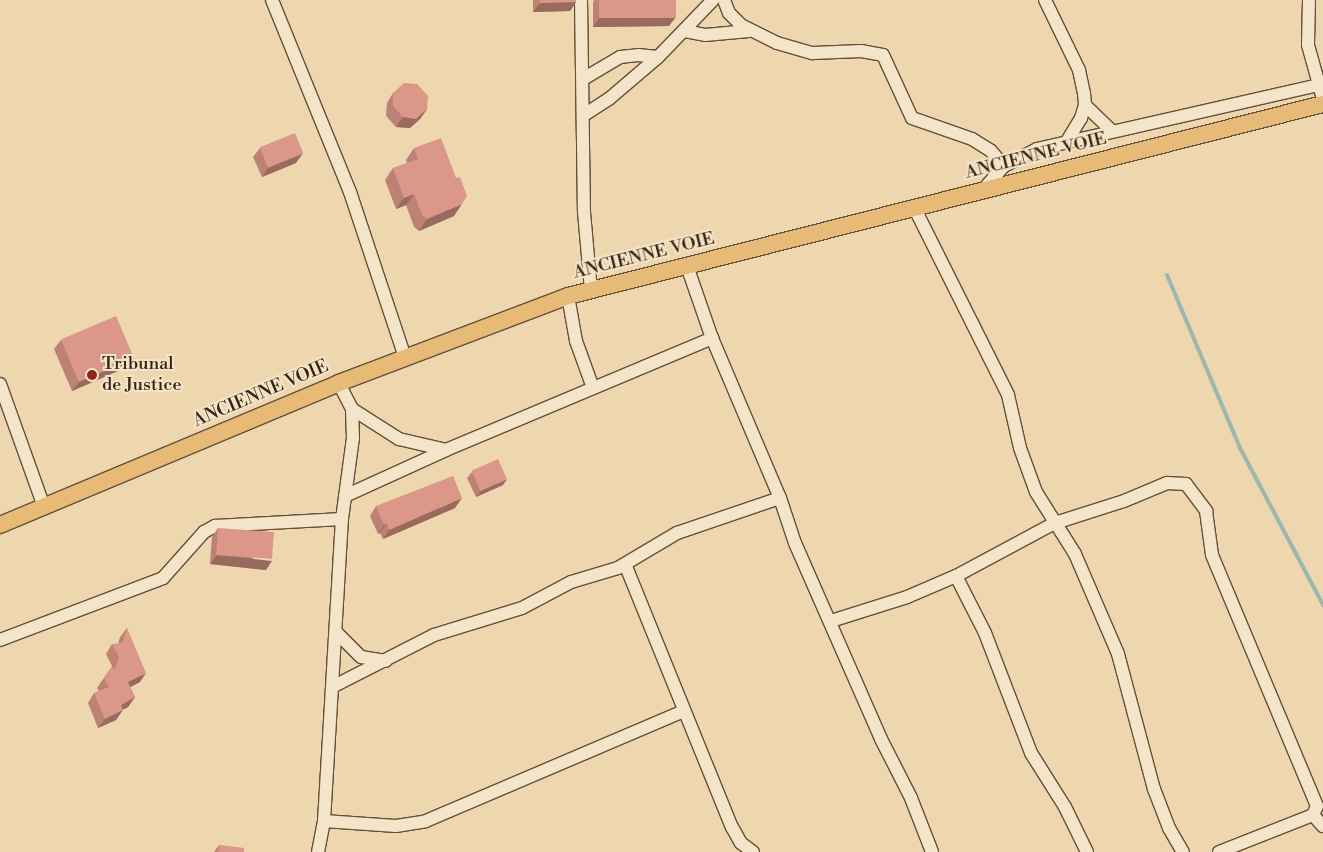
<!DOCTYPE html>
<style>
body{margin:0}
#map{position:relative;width:1323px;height:852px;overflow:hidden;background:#eed6ae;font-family:"Libre Bodoni",serif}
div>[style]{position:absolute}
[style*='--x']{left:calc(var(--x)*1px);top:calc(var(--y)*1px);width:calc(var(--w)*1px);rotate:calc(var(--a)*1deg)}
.stream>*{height:4px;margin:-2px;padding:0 2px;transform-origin:2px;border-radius:2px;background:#9ab8af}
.roads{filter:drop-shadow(1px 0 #645038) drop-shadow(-1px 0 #645038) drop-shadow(0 1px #645038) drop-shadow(0 -1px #645038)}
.minor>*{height:12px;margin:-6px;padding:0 6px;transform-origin:6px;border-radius:6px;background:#f4e4ca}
.major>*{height:16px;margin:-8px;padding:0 8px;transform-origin:8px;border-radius:8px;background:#e7bb77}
.wall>*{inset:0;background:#bc8274}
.shaded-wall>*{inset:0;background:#996a5e}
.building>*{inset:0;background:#db9787;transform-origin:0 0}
.dots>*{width:14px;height:14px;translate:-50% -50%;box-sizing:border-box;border:2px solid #f4e4ca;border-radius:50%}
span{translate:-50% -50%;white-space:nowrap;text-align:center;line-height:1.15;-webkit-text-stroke:4px #f4e4ca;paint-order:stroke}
.street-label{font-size:18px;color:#362310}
.poi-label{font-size:18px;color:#362310}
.left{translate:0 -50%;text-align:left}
</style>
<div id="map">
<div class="stream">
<div style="--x:1167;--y:275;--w:188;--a:67.1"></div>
<div style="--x:1240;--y:448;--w:178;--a:62.1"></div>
</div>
<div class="roads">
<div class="minor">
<div style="--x:272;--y:0;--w:207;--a:67.9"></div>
<div style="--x:350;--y:192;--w:174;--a:71.6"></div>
<div style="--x:581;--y:0;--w:212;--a:89.2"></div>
<div style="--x:584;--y:212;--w:78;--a:84.9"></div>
<div style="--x:724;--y:0;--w:14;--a:69"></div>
<div style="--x:729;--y:13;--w:17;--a:45"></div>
<div style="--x:741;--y:25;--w:40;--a:26.6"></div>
<div style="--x:777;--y:43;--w:37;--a:16"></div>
<div style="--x:813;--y:53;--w:48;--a:-2.4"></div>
<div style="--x:861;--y:51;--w:22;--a:10"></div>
<div style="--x:883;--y:55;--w:69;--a:65.3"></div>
<div style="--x:912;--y:118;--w:64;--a:19.3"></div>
<div style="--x:972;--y:139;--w:22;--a:32"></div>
<div style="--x:991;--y:151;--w:20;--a:49"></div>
<div style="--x:1045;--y:0;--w:78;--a:64.1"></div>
<div style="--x:1079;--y:70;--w:24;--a:78"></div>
<div style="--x:1084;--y:93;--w:12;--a:85"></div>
<div style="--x:1085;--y:105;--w:14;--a:107"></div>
<div style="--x:1081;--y:118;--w:27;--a:121"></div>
<div style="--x:1309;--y:0;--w:45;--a:91.3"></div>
<div style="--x:1308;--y:45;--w:56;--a:74.5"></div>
<div style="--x:685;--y:31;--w:20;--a:11"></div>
<div style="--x:705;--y:35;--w:44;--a:-5.2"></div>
<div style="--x:583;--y:79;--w:43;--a:-30.7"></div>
<div style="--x:620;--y:57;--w:18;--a:-6"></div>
<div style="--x:638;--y:55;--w:20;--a:6"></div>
<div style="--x:1085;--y:105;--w:37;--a:44"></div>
<div style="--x:584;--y:115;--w:31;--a:-33"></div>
<div style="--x:610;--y:98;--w:63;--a:-40.5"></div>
<div style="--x:658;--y:57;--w:79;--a:-46"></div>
<div style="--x:983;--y:190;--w:32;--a:-49"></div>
<div style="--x:1004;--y:166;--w:37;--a:-27"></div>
<div style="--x:1037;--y:149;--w:293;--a:-12.8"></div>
<div style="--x:915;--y:209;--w:208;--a:63.4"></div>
<div style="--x:1008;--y:395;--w:54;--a:77.2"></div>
<div style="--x:1020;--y:448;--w:47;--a:70"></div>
<div style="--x:1036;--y:492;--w:73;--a:57.8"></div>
<div style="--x:1075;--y:554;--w:109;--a:66.7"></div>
<div style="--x:1118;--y:654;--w:140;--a:75.1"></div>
<div style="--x:1154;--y:789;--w:42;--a:69"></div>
<div style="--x:1169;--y:828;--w:28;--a:60"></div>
<div style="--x:687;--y:266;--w:76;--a:70.9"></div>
<div style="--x:712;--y:338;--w:174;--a:67"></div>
<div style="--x:780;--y:498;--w:47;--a:71.6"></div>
<div style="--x:795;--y:543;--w:214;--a:66.3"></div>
<div style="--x:881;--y:739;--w:66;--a:63"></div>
<div style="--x:911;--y:798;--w:58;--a:68.7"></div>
<div style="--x:568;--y:296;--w:46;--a:79.9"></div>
<div style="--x:576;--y:341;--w:50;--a:70.1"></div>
<div style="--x:0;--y:384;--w:131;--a:70.3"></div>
<div style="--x:352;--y:409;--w:56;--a:32.6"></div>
<div style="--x:399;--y:439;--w:48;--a:13.2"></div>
<div style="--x:345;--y:496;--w:111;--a:-24.5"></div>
<div style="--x:446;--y:450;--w:289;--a:-22.8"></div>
<div style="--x:625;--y:564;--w:284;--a:67.9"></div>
<div style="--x:732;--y:827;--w:18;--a:61"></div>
<div style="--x:741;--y:843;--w:15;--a:37"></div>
<div style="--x:956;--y:576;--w:64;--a:63"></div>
<div style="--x:985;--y:633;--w:129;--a:69"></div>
<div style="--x:1031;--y:753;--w:64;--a:57.8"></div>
<div style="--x:1065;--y:807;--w:50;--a:63.9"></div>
<div style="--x:831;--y:621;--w:80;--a:-17.5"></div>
<div style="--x:907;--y:597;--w:53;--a:-23.2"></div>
<div style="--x:956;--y:576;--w:112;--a:-28.2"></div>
<div style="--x:1055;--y:523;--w:72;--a:-17.7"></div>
<div style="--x:1124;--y:501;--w:47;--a:-22.7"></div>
<div style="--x:1167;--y:483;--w:19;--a:3"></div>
<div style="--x:1186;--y:484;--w:34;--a:53"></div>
<div style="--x:1206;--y:511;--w:44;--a:82.2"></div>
<div style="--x:1212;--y:555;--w:272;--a:67.3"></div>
<div style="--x:1317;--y:806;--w:10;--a:114"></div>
<div style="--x:1313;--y:815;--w:101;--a:158.5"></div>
<div style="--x:336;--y:632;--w:35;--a:45"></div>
<div style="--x:361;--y:657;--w:25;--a:9"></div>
<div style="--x:0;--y:640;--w:174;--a:-20.8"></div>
<div style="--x:163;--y:578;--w:62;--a:-48.3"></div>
<div style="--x:204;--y:532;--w:13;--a:-29"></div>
<div style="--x:215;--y:526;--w:127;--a:-3.2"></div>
<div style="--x:334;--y:686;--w:112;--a:-27"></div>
<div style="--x:434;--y:635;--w:92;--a:-17.1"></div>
<div style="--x:522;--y:608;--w:55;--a:-28"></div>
<div style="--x:571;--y:582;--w:49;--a:-16.6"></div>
<div style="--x:618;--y:568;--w:69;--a:-30.7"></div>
<div style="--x:677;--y:533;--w:109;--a:-18.8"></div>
<div style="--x:1313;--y:815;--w:15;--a:48"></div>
<div style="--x:324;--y:821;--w:72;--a:4"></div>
<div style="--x:396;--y:826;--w:30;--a:-9"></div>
<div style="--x:426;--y:821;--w:280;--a:-23.1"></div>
<div style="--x:318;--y:852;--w:32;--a:-79"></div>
<div style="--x:324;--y:821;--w:303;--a:-86.6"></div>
<div style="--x:342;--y:519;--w:82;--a:-82.3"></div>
<div style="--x:353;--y:438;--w:29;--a:-92"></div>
<div style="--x:352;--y:409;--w:29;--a:-117"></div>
</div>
<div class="major">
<div style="--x:0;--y:525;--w:368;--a:-22.7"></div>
<div style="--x:339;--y:383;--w:245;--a:-20.8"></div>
<div style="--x:568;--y:296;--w:779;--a:-14.27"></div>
</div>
</div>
<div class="wall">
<div style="clip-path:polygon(533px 0,576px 0,576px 2px,570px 11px,533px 12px)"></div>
<div style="clip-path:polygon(594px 0,676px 0,669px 26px,593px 27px,593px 3px)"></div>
<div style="clip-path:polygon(393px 93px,427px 109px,420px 119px,410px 128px,396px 127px,386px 116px,387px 103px)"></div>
<div style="clip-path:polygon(260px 148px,296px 163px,262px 177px,253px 157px)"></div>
<div style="clip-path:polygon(414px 148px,454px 216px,419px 231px,414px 227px,406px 205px,396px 209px,385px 180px,393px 168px,407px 163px,406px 160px)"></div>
<div style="clip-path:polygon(61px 340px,134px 358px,127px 367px,72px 391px,54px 349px)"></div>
<div style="clip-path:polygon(472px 472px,503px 485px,476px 497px,467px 478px)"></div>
<div style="clip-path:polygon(376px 506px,455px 508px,383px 539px,380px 533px,378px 534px,370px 516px)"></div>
<div style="clip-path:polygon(218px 528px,266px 570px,210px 564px,212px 537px)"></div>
<div style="clip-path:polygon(127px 628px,140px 682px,130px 687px,135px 697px,128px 707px,122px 710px,116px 720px,98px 728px,88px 703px,94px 693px,99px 691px,97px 688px,110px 669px,111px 669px,112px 666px,106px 654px,112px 644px,118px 644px,120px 637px)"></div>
<div style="clip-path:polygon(219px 845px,244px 852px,214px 852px)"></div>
</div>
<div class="shaded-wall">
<div style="clip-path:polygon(576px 2px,570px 11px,533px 12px,540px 3px)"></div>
<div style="clip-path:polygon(676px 17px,669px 26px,593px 27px,599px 18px)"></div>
<div style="clip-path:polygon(427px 109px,420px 119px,410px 128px,396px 127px,403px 117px)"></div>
<div style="clip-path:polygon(303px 153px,296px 163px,262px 177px,268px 168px)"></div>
<div style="clip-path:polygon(414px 194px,406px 205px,396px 209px,404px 198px)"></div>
<div style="clip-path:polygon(462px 204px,454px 216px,419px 231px,427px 219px)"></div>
<div style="clip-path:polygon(134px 358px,127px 367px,72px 391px,79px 382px)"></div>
<div style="clip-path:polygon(507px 479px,503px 485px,476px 497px,481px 491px)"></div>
<div style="clip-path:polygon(462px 498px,455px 508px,383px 539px,389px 530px)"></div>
<div style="clip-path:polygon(387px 523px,380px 533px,378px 534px,384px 525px)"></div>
<div style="clip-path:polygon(217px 555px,272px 561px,266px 570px,210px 564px)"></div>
<div style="clip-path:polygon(146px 673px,140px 682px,121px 692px,128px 682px)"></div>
<div style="clip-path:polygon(135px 697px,128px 707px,115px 714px,123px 710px,116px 720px,98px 728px,105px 719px,121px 705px)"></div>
</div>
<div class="building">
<div style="clip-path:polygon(540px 0,576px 0,576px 2px,540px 3px)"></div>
<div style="left:599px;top:0;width:77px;height:18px"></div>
<div style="clip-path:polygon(404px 83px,417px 84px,428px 96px,427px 109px,416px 119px,403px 117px,393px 106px,393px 93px)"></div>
<div style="left:295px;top:133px;width:22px;height:38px;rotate:68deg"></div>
<div style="clip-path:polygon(441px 138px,456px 178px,460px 177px,467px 196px,462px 204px,427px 219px,422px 215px,414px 194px,404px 198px,393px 168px,418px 159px,414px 148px)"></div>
<div style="left:116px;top:316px;width:46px;height:60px;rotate:67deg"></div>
<div style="left:498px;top:459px;width:22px;height:29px;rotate:66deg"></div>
<div style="clip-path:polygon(453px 476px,462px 498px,389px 530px,387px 523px,384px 525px,376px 506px)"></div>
<div style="left:218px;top:528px;width:56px;height:27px;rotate:4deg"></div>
<div style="clip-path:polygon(127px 628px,146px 673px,128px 682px,135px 697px,121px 705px,123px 710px,105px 719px,94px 693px,109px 687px,104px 678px,110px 669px,115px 668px,119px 657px,112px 644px,122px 643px)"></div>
<div style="clip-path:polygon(219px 845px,244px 848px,244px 852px,218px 852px)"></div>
</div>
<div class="dots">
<div style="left:92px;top:375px;background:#8f2418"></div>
</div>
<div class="street-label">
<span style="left:1036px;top:156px;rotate:-14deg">ANCIENNE VOIE</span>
<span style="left:644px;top:256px;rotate:-14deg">ANCIENNE VOIE</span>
<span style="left:261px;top:394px;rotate:-23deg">ANCIENNE VOIE</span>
</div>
<div class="poi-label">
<span class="left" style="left:102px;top:375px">Tribunal<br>de Justice</span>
</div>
</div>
